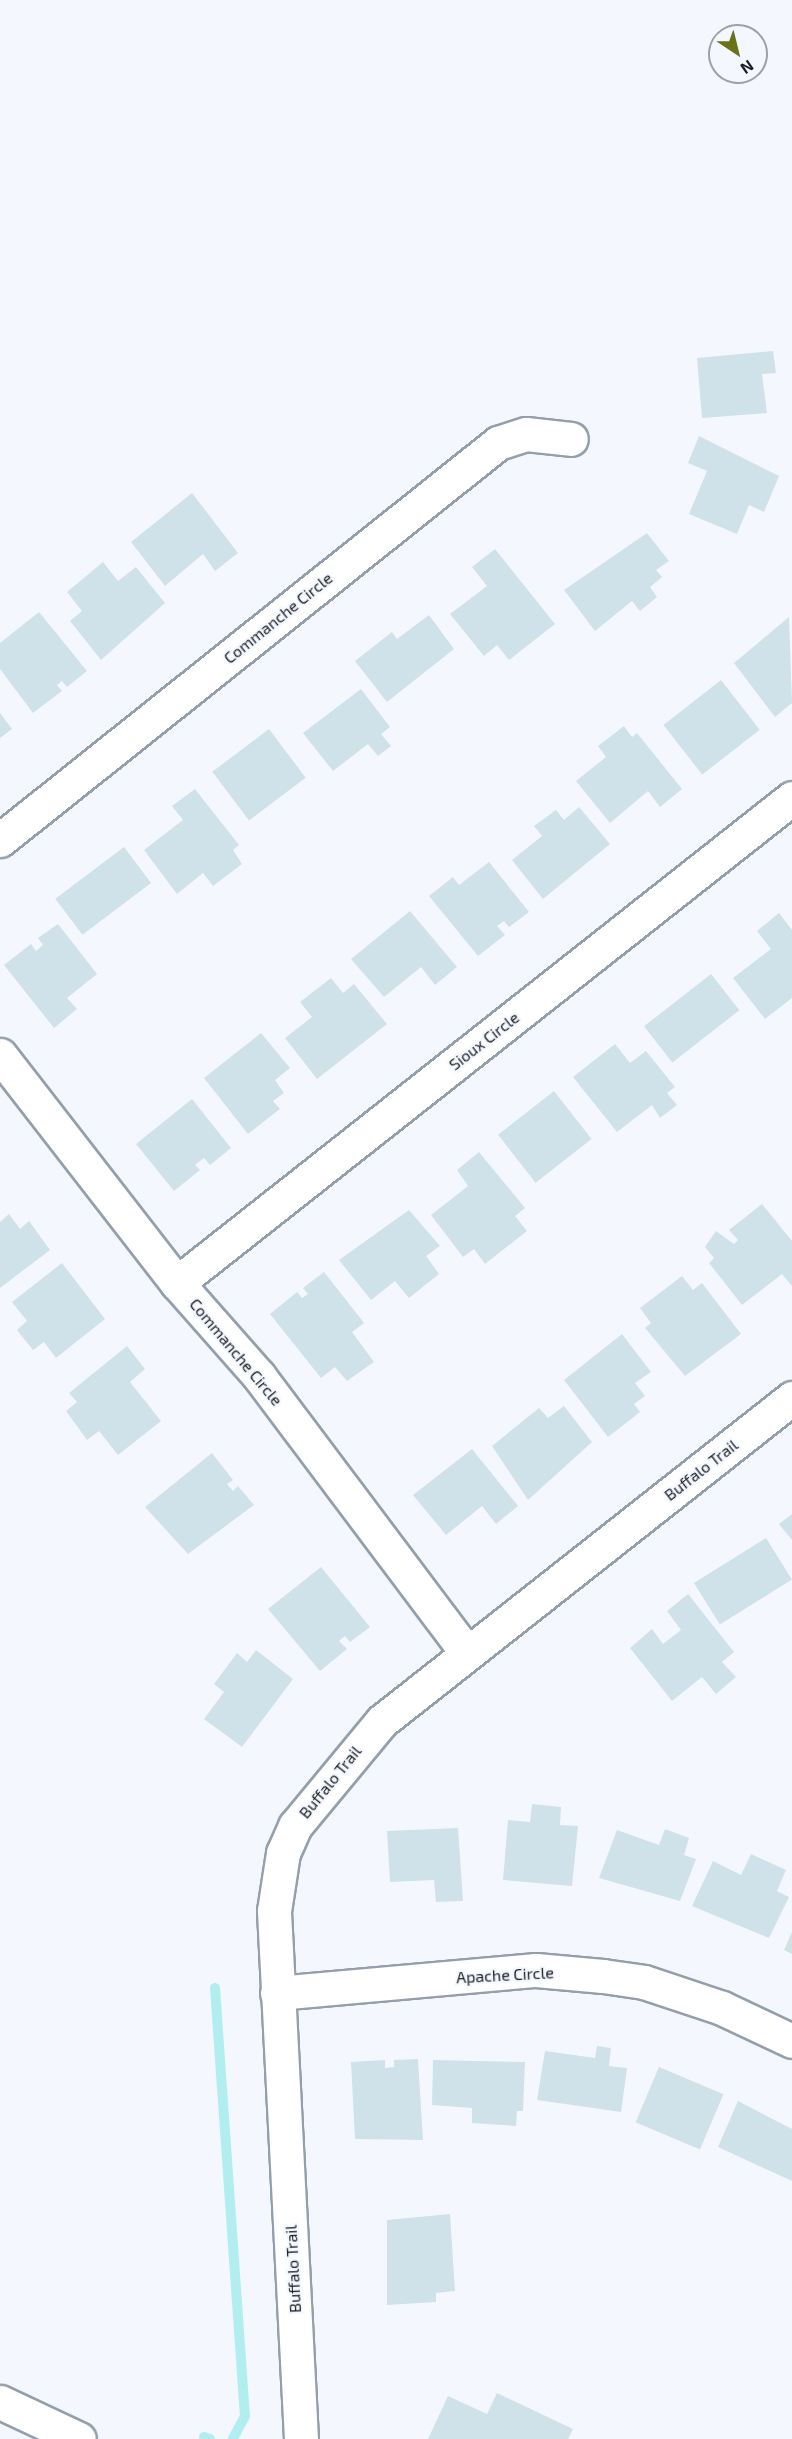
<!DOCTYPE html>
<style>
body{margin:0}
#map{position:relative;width:792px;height:2439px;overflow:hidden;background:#f4f8fe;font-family:"Exo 2",sans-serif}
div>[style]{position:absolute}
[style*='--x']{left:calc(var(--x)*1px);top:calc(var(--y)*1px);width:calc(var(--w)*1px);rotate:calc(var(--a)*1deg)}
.stream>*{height:10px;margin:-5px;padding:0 5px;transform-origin:5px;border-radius:5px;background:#b2eeef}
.building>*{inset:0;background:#cfe1e9;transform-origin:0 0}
.roads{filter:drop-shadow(2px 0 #949fac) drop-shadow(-2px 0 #949fac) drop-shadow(0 2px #949fac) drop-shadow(0 -2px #949fac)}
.minor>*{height:33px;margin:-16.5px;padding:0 16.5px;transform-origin:16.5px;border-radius:16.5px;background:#fff}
span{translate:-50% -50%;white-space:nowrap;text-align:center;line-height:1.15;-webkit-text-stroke:4.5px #f4f8fe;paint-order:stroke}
.street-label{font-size:16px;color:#1c2025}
.north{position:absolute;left:708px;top:24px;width:60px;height:60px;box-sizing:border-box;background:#f4f8fe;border:2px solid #9ea2a7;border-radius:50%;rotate:145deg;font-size:16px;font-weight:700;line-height:24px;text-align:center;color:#1c2025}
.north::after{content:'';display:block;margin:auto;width:21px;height:27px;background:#6b7118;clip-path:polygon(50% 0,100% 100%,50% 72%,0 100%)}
</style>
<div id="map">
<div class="stream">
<div style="--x:215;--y:1988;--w:429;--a:86"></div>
<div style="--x:245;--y:2416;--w:26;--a:118"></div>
<div style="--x:204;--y:2437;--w:6;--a:18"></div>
</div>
<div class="building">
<div style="clip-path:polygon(773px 351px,776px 373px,762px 374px,767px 413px,702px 418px,697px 358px)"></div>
<div style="clip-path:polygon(699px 436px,779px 476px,764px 512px,749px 505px,737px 534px,689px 514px,707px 471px,688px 463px)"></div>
<div style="clip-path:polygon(192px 493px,238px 553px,215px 571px,203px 554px,165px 586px,131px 542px)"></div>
<div style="clip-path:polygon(647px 533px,669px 561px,656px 570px,662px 577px,650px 587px,657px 597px,640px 611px,632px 601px,595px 631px,564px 590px)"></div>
<div style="clip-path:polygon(495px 549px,555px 624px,509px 660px,497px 645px,484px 656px,450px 614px,487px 586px,472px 567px)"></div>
<div style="clip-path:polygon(103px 562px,118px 581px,136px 567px,165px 603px,101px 660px,70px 621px,82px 611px,67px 592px)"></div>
<div style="clip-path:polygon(39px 612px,87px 671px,67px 687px,62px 681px,57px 685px,62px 691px,33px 713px,0 669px,0 643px)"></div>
<div style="clip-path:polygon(429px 615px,454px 649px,387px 702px,355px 661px,392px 632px,397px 639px)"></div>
<div style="clip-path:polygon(789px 617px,792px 703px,775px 717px,734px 663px)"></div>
<div style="left:721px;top:680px;width:63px;height:73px;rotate:52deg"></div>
<div style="clip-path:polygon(361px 689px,390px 727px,381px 734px,391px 746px,378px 756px,368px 744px,333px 771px,303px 733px)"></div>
<div style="clip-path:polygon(0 713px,12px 729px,0 738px)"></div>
<div style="clip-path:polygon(624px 726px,632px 737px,637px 733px,682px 789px,660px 807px,648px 791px,610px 823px,576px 781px,606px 757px,598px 746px)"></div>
<div style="left:269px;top:729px;width:61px;height:71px;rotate:53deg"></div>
<div style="clip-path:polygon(195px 789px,239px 845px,233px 850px,242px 864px,213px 886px,203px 873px,177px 894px,144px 850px,183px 820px,172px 806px)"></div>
<div style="clip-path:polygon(579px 807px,610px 844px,543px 899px,512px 860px,542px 836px,534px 826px,556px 810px,564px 820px)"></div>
<div style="left:124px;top:847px;width:45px;height:86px;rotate:53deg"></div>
<div style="clip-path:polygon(489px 862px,529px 912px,509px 927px,504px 921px,497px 926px,505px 935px,478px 956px,429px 896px,453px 877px,459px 885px)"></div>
<div style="clip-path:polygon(410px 911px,457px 967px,435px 985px,421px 967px,384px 997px,351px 959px)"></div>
<div style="clip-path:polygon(779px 913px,792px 930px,792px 998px,765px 1019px,733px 978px,771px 949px,757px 931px)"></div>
<div style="clip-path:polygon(58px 924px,97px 974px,67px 998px,77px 1009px,54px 1028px,4px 965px,31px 944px,36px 951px,43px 945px,38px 938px)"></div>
<div style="left:711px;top:974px;width:46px;height:85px;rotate:52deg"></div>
<div style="clip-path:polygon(331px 978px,343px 993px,354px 984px,387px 1024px,317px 1079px,285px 1038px,312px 1017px,300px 1002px)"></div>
<div style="clip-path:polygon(261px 1033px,290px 1068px,275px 1080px,284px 1093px,273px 1101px,280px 1109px,248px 1134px,204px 1078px)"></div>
<div style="clip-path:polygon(615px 1044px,630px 1063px,646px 1051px,675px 1087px,667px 1093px,677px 1105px,660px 1118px,652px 1105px,617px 1132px,573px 1077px)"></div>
<div style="left:554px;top:1091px;width:61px;height:71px;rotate:52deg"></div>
<div style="clip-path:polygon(192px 1099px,231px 1148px,210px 1165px,204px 1158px,195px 1165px,200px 1170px,174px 1191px,136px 1144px)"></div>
<div style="clip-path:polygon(479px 1152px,525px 1208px,515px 1216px,527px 1231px,485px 1264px,474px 1249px,463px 1257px,431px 1215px,468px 1186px,457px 1170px)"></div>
<div style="clip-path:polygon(762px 1204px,792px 1241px,792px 1286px,782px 1274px,742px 1305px,709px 1263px,714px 1258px,705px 1247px,716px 1231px,734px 1244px,738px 1240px,729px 1230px)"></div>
<div style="clip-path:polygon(409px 1210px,440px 1246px,426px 1256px,439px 1274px,409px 1298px,395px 1281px,371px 1300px,339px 1260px)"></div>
<div style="clip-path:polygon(9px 1214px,20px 1229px,29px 1221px,50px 1250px,0 1288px,0 1222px)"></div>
<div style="clip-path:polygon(62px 1263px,105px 1319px,56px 1358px,44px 1342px,33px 1350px,17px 1330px,27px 1321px,12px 1302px)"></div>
<div style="clip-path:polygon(324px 1272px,364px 1323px,352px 1332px,374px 1362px,347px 1381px,335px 1367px,321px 1378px,270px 1314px,297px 1292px,302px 1298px,308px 1294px,303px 1288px)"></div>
<div style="clip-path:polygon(682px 1276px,693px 1290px,702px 1283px,741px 1334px,685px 1376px,645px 1328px,651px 1323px,640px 1308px)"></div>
<div style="clip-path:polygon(622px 1334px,651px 1372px,635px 1383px,645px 1396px,634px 1404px,640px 1412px,608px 1437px,564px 1380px)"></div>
<div style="clip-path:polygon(127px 1346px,145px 1369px,130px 1382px,161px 1421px,118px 1455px,99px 1431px,87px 1440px,66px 1411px,77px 1402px,69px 1393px)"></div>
<div style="clip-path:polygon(564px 1406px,592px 1442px,528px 1500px,492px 1446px,539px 1408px,548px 1418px)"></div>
<div style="clip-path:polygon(472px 1449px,518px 1506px,496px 1524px,482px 1506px,446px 1535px,413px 1495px)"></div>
<div style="clip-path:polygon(212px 1453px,233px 1480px,227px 1484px,233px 1491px,238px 1486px,254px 1505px,188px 1554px,145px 1507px)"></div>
<div style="clip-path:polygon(792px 1514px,792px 1540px,779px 1524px)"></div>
<div style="left:766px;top:1538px;width:49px;height:85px;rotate:58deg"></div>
<div style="clip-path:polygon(321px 1567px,370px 1627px,350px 1642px,345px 1636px,339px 1641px,347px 1649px,320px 1671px,268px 1609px)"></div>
<div style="clip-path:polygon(688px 1594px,734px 1652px,722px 1662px,736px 1677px,716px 1694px,702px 1677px,672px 1701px,630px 1648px,652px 1629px,663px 1644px,681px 1630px,667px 1611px)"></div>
<div style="clip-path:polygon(256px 1650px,293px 1679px,242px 1747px,204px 1719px,224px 1692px,214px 1684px,237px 1653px,247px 1662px)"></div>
<div style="clip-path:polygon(532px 1804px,561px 1807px,560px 1825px,578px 1826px,572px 1886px,503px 1880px,508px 1820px,530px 1822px)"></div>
<div style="clip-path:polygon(458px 1828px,463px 1901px,436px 1902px,434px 1880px,390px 1882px,387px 1831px)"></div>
<div style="clip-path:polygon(665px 1829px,689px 1838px,684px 1855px,696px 1859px,680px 1901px,599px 1878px,617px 1830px,659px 1845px)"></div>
<div style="clip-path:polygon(751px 1854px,786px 1870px,777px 1891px,789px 1897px,769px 1938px,692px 1906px,713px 1861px,741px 1875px)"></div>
<div style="clip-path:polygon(792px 1932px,792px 1954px,784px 1950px)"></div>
<div style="clip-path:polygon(597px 2046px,611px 2048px,609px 2066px,627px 2068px,621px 2112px,537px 2100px,545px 2051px,595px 2058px)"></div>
<div style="clip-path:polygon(418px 2059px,423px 2140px,355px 2139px,351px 2062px,385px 2060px,385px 2068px,394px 2067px,394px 2060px)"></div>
<div style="clip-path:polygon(433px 2060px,525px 2062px,523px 2111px,517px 2111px,516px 2126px,472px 2123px,472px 2108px,432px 2105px)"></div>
<div style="left:659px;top:2067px;width:70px;height:60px;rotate:23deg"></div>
<div style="clip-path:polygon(738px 2101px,792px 2129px,792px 2181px,718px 2147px)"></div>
<div style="clip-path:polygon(450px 2214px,455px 2291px,436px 2293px,436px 2302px,387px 2305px,387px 2220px)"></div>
<div style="clip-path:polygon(497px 2393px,573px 2429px,568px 2439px,428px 2439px,448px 2396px,487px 2414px)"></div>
</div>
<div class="roads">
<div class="minor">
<div style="--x:0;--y:840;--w:637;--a:-38.56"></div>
<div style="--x:498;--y:443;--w:29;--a:-18"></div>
<div style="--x:526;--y:434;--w:45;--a:6.3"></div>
<div style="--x:0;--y:1055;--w:289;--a:52.2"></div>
<div style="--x:177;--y:1283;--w:124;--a:48.6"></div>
<div style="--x:259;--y:1376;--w:346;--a:53.1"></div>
<div style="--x:177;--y:1283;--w:783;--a:-38.26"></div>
<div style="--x:277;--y:1993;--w:260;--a:-5.1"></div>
<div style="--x:536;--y:1970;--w:67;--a:5.1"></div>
<div style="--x:603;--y:1976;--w:41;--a:8.3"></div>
<div style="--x:644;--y:1982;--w:82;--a:18.4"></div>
<div style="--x:722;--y:2008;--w:77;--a:25.2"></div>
<div style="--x:0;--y:2402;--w:87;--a:25.1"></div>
<div style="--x:301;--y:2439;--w:529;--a:-92.93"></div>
<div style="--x:274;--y:1911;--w:59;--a:-81.2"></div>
<div style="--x:283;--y:1853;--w:30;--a:-66"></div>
<div style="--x:295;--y:1826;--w:136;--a:-50.4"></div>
<div style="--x:382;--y:1721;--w:522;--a:-38.23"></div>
</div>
</div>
<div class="street-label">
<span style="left:278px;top:618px;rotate:-39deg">Commanche Circle</span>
<span style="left:484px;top:1041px;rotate:-38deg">Sioux Circle</span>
<span style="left:236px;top:1352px;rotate:50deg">Commanche Circle</span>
<span style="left:701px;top:1470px;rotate:-38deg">Buffalo Trail</span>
<span style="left:330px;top:1782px;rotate:-51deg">Buffalo Trail</span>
<span style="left:505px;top:1975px;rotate:-3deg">Apache Circle</span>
<span style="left:293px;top:2269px;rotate:-93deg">Buffalo Trail</span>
</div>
<div class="north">N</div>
</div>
